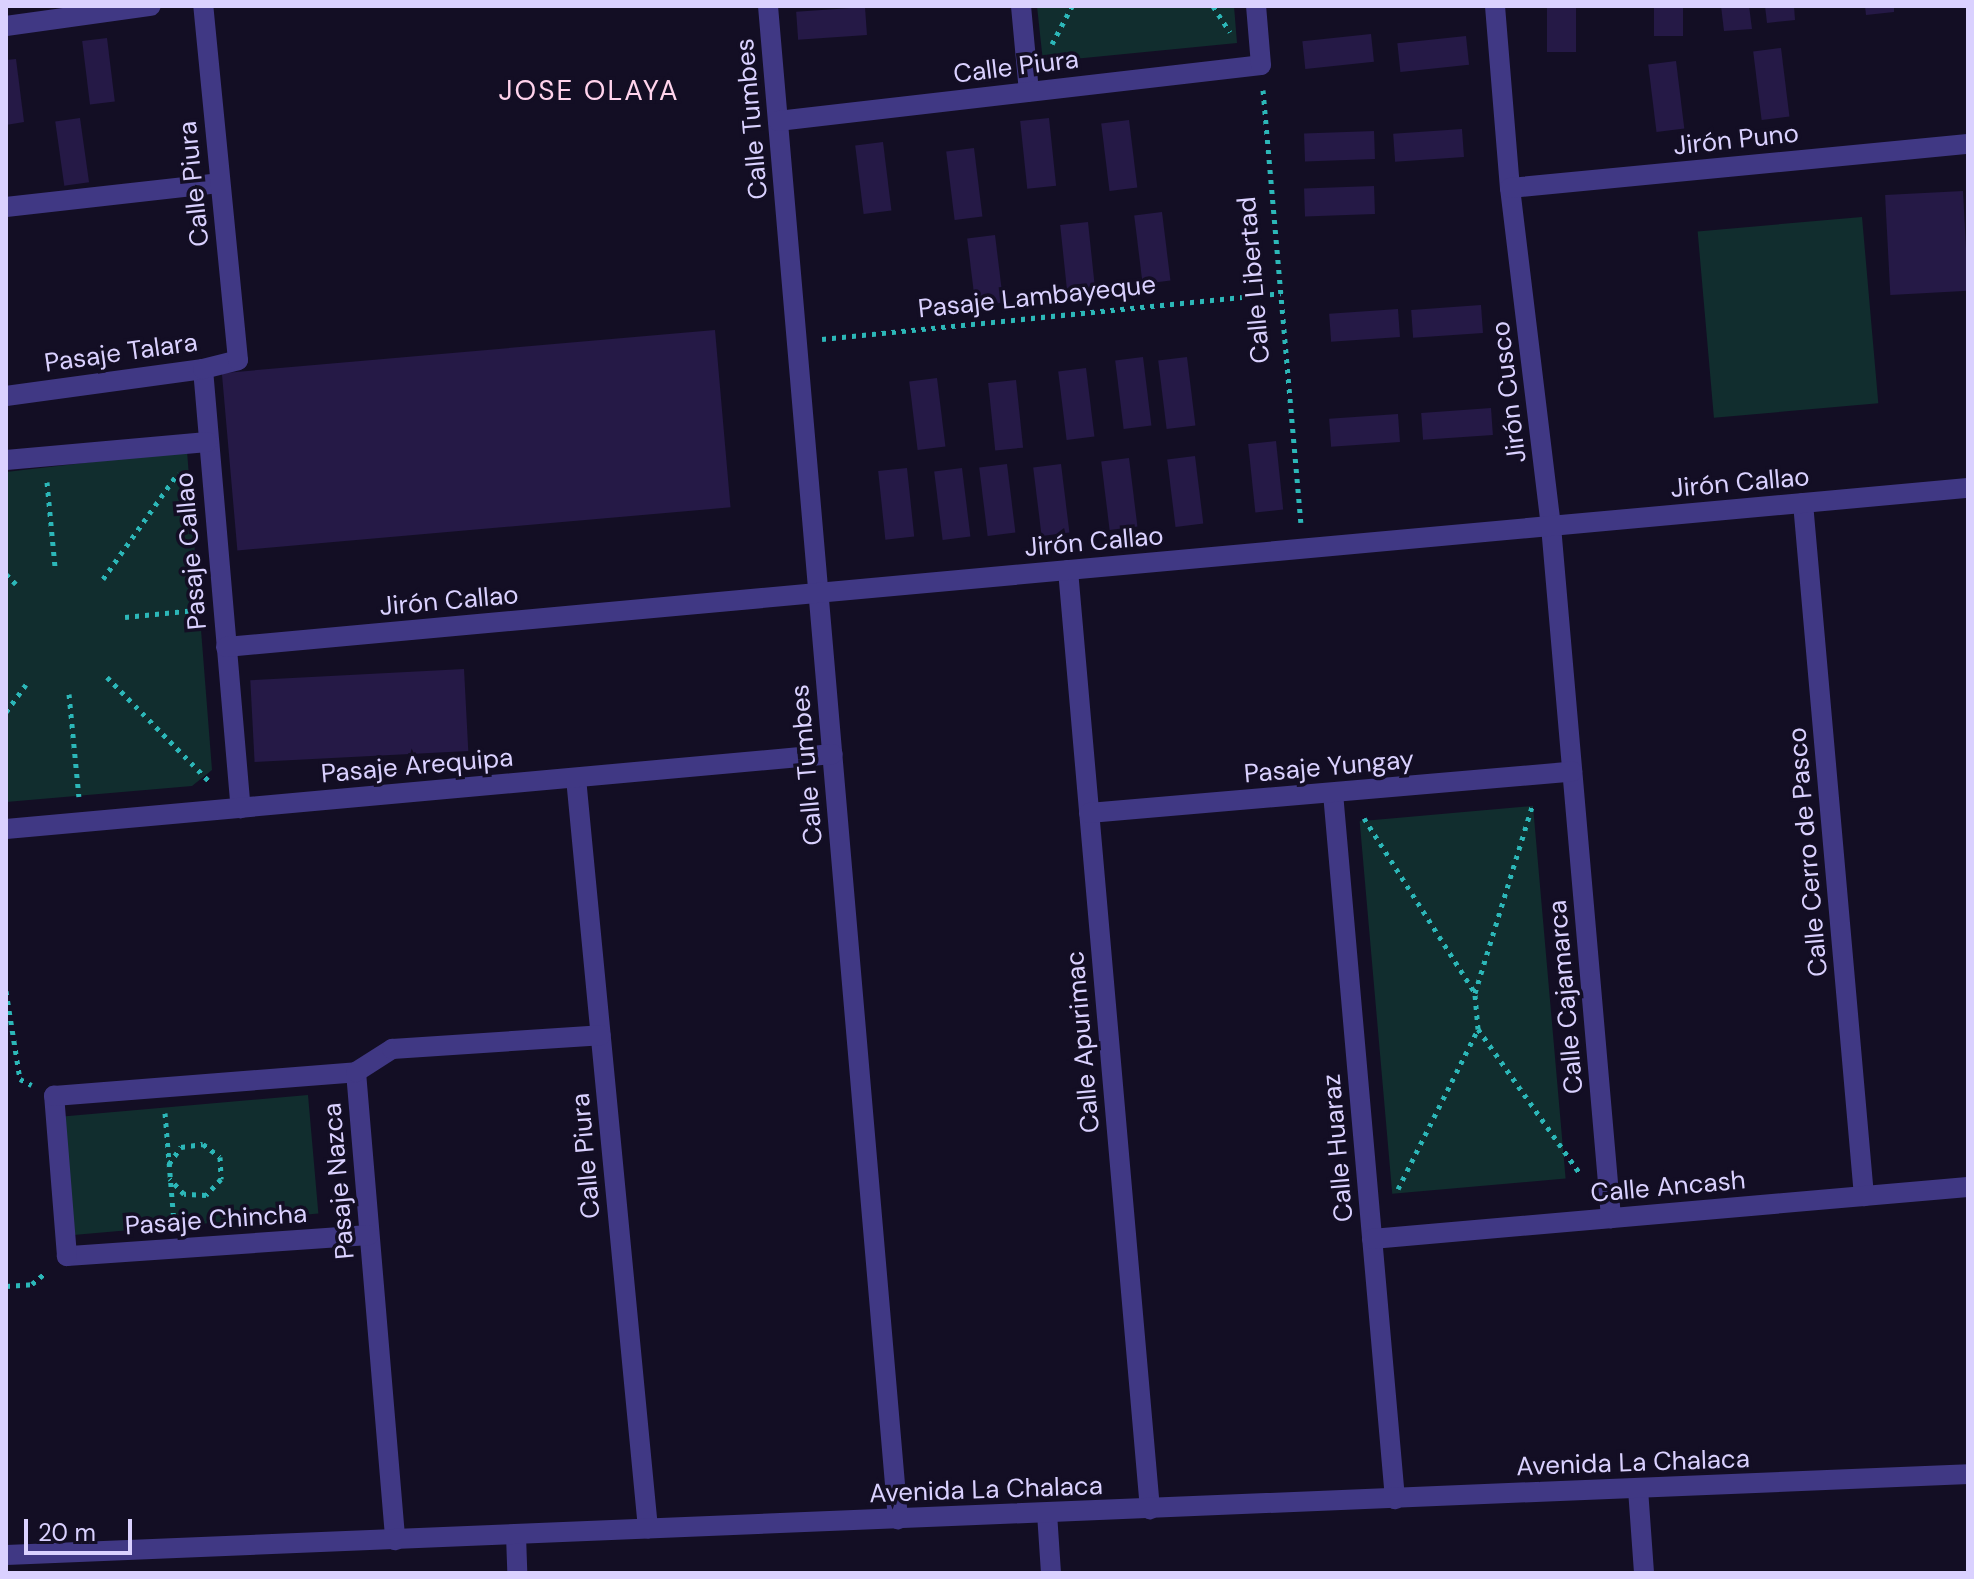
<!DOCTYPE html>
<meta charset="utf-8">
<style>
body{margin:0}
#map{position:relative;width:1974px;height:1579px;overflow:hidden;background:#130e24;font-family:"DM Sans",sans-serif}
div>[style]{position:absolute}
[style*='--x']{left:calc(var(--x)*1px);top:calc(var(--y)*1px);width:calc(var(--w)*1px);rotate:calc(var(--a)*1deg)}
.green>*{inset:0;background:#112d2e;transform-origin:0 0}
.building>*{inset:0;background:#251946;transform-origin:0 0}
.path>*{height:5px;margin-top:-2.5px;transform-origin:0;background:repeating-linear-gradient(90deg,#2cb7b8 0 4px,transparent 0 10px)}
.minor>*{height:20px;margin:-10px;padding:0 10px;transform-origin:10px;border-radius:10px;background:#403884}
span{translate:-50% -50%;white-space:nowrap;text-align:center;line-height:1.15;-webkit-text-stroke:7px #130e24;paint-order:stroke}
.street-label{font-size:26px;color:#dad1ff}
.neighbourhood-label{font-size:28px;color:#ffd3ec;letter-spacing:2px}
.frame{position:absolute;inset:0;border:8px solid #dad1ff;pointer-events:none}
.scale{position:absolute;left:24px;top:1519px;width:108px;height:36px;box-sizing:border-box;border:4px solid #dad1ff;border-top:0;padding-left:10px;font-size:24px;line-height:28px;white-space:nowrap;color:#dad1ff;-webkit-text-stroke:6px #130e24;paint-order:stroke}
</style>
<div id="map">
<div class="green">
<div style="clip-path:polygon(1037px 6px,1234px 6px,1237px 43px,1043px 62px)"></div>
<div style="left:1862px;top:217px;width:187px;height:165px;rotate:85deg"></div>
<div style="clip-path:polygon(187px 451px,212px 770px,192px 786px,6px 802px,6px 472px)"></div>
<div style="left:1533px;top:806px;width:374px;height:174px;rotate:85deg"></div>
<div style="left:308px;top:1095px;width:119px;height:246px;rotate:85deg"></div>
</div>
<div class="building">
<div style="left:1547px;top:6px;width:29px;height:46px"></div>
<div style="left:1654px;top:6px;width:29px;height:30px"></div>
<div style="clip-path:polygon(1721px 6px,1749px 6px,1752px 29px,1724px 31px)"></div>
<div style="clip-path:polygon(1765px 6px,1794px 6px,1795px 20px,1767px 23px)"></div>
<div style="clip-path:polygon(1865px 6px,1894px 6px,1894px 12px,1866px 15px)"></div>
<div style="left:865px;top:7px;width:28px;height:69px;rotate:86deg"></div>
<div style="left:1371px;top:34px;width:28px;height:69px;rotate:84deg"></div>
<div style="left:1466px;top:36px;width:29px;height:69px;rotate:84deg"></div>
<div style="left:107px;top:38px;width:64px;height:25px;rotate:83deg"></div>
<div style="left:1781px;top:48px;width:69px;height:28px;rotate:83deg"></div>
<div style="clip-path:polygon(16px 59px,24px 122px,6px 125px,6px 60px)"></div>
<div style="left:1676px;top:61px;width:68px;height:28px;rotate:83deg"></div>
<div style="left:80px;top:118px;width:65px;height:25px;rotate:82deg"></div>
<div style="left:1049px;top:118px;width:68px;height:29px;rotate:84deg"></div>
<div style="left:1129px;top:120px;width:68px;height:28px;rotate:83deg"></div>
<div style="left:1462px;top:129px;width:28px;height:69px;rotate:86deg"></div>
<div style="left:1374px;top:131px;width:28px;height:70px;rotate:88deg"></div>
<div style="left:883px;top:142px;width:69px;height:28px;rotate:83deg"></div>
<div style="left:974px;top:148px;width:69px;height:28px;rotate:83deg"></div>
<div style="left:1374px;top:186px;width:28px;height:70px;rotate:88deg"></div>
<div style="left:1963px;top:191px;width:100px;height:78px;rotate:87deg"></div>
<div style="left:1162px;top:212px;width:69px;height:28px;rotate:83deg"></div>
<div style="left:1088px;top:222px;width:69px;height:28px;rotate:84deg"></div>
<div style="left:995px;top:235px;width:68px;height:28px;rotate:83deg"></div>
<div style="left:1481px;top:305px;width:28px;height:70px;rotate:86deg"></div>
<div style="left:1398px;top:309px;width:28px;height:69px;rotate:86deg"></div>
<div style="left:715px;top:330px;width:178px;height:495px;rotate:85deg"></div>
<div style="left:1143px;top:357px;width:69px;height:28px;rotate:83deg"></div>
<div style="left:1187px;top:357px;width:69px;height:29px;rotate:83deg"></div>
<div style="left:1086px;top:368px;width:69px;height:28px;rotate:83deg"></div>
<div style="left:937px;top:378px;width:69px;height:28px;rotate:83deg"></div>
<div style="left:1016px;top:380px;width:68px;height:28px;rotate:84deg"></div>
<div style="left:1491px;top:408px;width:27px;height:70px;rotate:86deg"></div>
<div style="left:1398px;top:414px;width:28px;height:69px;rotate:86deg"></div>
<div style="left:1276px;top:441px;width:69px;height:28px;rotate:84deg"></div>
<div style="left:1195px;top:456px;width:68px;height:28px;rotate:83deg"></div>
<div style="left:1129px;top:458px;width:69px;height:28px;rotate:83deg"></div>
<div style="left:1007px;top:464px;width:69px;height:28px;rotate:83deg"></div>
<div style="left:1061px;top:464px;width:69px;height:28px;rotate:83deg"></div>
<div style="left:907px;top:468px;width:69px;height:29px;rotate:84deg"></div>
<div style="left:962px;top:468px;width:69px;height:28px;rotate:83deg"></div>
<div style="left:464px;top:669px;width:82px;height:214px;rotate:87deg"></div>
</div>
<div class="path">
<div style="--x:1213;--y:6;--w:31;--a:57"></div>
<div style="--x:1052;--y:44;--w:43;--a:-62.2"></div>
<div style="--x:1263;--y:90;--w:434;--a:85"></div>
<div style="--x:822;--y:339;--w:461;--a:-5.7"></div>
<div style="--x:47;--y:482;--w:84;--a:84.6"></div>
<div style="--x:6;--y:574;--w:14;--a:45"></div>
<div style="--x:103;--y:579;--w:130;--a:-54.7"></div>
<div style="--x:125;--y:617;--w:71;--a:-5.6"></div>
<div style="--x:107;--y:677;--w:147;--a:45.6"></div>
<div style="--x:69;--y:694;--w:103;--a:84.5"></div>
<div style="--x:6;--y:712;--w:34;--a:-54"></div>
<div style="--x:1364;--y:818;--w:207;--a:57.6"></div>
<div style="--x:6;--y:991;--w:89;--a:81"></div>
<div style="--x:20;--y:1079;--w:13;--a:27"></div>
<div style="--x:1478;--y:1029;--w:175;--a:54.8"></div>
<div style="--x:165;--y:1113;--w:109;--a:85.3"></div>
<div style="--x:169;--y:1164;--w:21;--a:-55"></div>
<div style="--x:181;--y:1147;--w:22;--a:-8"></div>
<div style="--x:203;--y:1144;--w:21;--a:37"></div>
<div style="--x:220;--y:1157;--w:22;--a:87"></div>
<div style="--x:221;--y:1179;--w:22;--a:133"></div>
<div style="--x:206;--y:1195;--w:22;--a:-177"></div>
<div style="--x:184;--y:1194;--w:21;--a:-133"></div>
<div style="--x:1398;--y:1189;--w:179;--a:-63.4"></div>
<div style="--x:1478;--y:1029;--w:36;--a:-95"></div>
<div style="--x:1475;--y:993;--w:199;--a:-73"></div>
<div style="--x:6;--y:1286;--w:26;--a:-4"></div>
<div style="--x:32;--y:1284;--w:17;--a:-40"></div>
</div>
<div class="minor">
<div style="--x:768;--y:6;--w:1519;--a:85.09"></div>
<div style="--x:1021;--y:6;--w:86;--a:84.7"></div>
<div style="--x:1495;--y:6;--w:183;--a:85.3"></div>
<div style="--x:1510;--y:188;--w:340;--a:83.1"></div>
<div style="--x:1551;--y:526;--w:695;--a:85.04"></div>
<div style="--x:6;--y:26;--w:146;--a:-7.9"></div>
<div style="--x:778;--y:121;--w:486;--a:-6.6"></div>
<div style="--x:1261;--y:65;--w:59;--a:-94.8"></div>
<div style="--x:1510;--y:188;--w:460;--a:-5.5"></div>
<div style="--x:6;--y:207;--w:214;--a:-6.4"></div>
<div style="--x:203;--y:369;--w:441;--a:85.1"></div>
<div style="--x:6;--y:396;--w:199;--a:-7.8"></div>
<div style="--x:203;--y:369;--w:36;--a:-14"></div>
<div style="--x:238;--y:360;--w:356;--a:-95.6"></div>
<div style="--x:6;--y:460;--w:202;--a:-5.1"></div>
<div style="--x:1803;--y:503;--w:696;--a:84.97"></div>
<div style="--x:1068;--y:570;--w:943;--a:85.01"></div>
<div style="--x:226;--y:647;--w:1749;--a:-5.22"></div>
<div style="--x:576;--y:778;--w:754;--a:84.52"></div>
<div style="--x:1333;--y:793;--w:709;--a:84.98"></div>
<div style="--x:1089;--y:813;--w:485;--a:-4.9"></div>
<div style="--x:6;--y:829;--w:830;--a:-5.18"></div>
<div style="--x:356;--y:1072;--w:470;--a:85.2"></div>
<div style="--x:369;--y:1235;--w:303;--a:176"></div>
<div style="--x:67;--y:1256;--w:161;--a:-94.6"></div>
<div style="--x:54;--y:1096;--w:303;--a:-4.5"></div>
<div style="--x:356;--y:1072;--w:43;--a:-32.6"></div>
<div style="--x:392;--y:1049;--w:209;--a:-3.8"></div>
<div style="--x:1372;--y:1239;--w:598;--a:-4.99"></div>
<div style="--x:1638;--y:1489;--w:84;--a:85.9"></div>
<div style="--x:1047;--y:1513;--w:60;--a:86.2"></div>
<div style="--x:516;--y:1535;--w:38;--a:88"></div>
<div style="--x:6;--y:1555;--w:1964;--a:-2.36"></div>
</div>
<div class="street-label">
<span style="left:1016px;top:67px;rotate:-7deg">Calle Piura</span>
<span style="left:752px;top:119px;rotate:-95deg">Calle Tumbes</span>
<span style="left:1736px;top:140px;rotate:-6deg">Jirón Puno</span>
<span style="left:194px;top:184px;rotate:-96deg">Calle Piura</span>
<span style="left:1254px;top:280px;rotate:-95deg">Calle Libertad</span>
<span style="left:1037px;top:297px;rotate:-6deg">Pasaje Lambayeque</span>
<span style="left:121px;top:353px;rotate:-8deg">Pasaje Talara</span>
<span style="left:1509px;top:392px;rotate:-97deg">Jirón Cusco</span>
<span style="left:1740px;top:483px;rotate:-5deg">Jirón Callao</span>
<span style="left:1094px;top:542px;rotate:-5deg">Jirón Callao</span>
<span style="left:191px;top:551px;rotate:-95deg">Pasaje Callao</span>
<span style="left:449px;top:601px;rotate:-5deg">Jirón Callao</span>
<span style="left:807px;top:765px;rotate:-95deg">Calle Tumbes</span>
<span style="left:417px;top:766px;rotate:-5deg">Pasaje Arequipa</span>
<span style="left:1329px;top:767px;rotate:-5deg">Pasaje Yungay</span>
<span style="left:1808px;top:852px;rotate:-95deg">Calle Cerro de Pasco</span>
<span style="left:1566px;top:997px;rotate:-95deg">Calle Cajamarca</span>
<span style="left:1083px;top:1042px;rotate:-95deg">Calle Apurimac</span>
<span style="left:1338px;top:1148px;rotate:-95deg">Calle Huaraz</span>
<span style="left:586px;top:1156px;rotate:-95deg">Calle Piura</span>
<span style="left:339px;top:1181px;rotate:-95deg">Pasaje Nazca</span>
<span style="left:1668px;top:1187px;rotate:-5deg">Calle Ancash</span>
<span style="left:216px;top:1220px;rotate:-4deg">Pasaje Chincha</span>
<span style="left:1633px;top:1463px;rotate:-2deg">Avenida La Chalaca</span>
<span style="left:986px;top:1490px;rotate:-2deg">Avenida La Chalaca</span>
</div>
<div class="neighbourhood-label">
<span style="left:589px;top:91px">JOSE OLAYA</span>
</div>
<div class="frame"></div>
<div class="scale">20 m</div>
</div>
